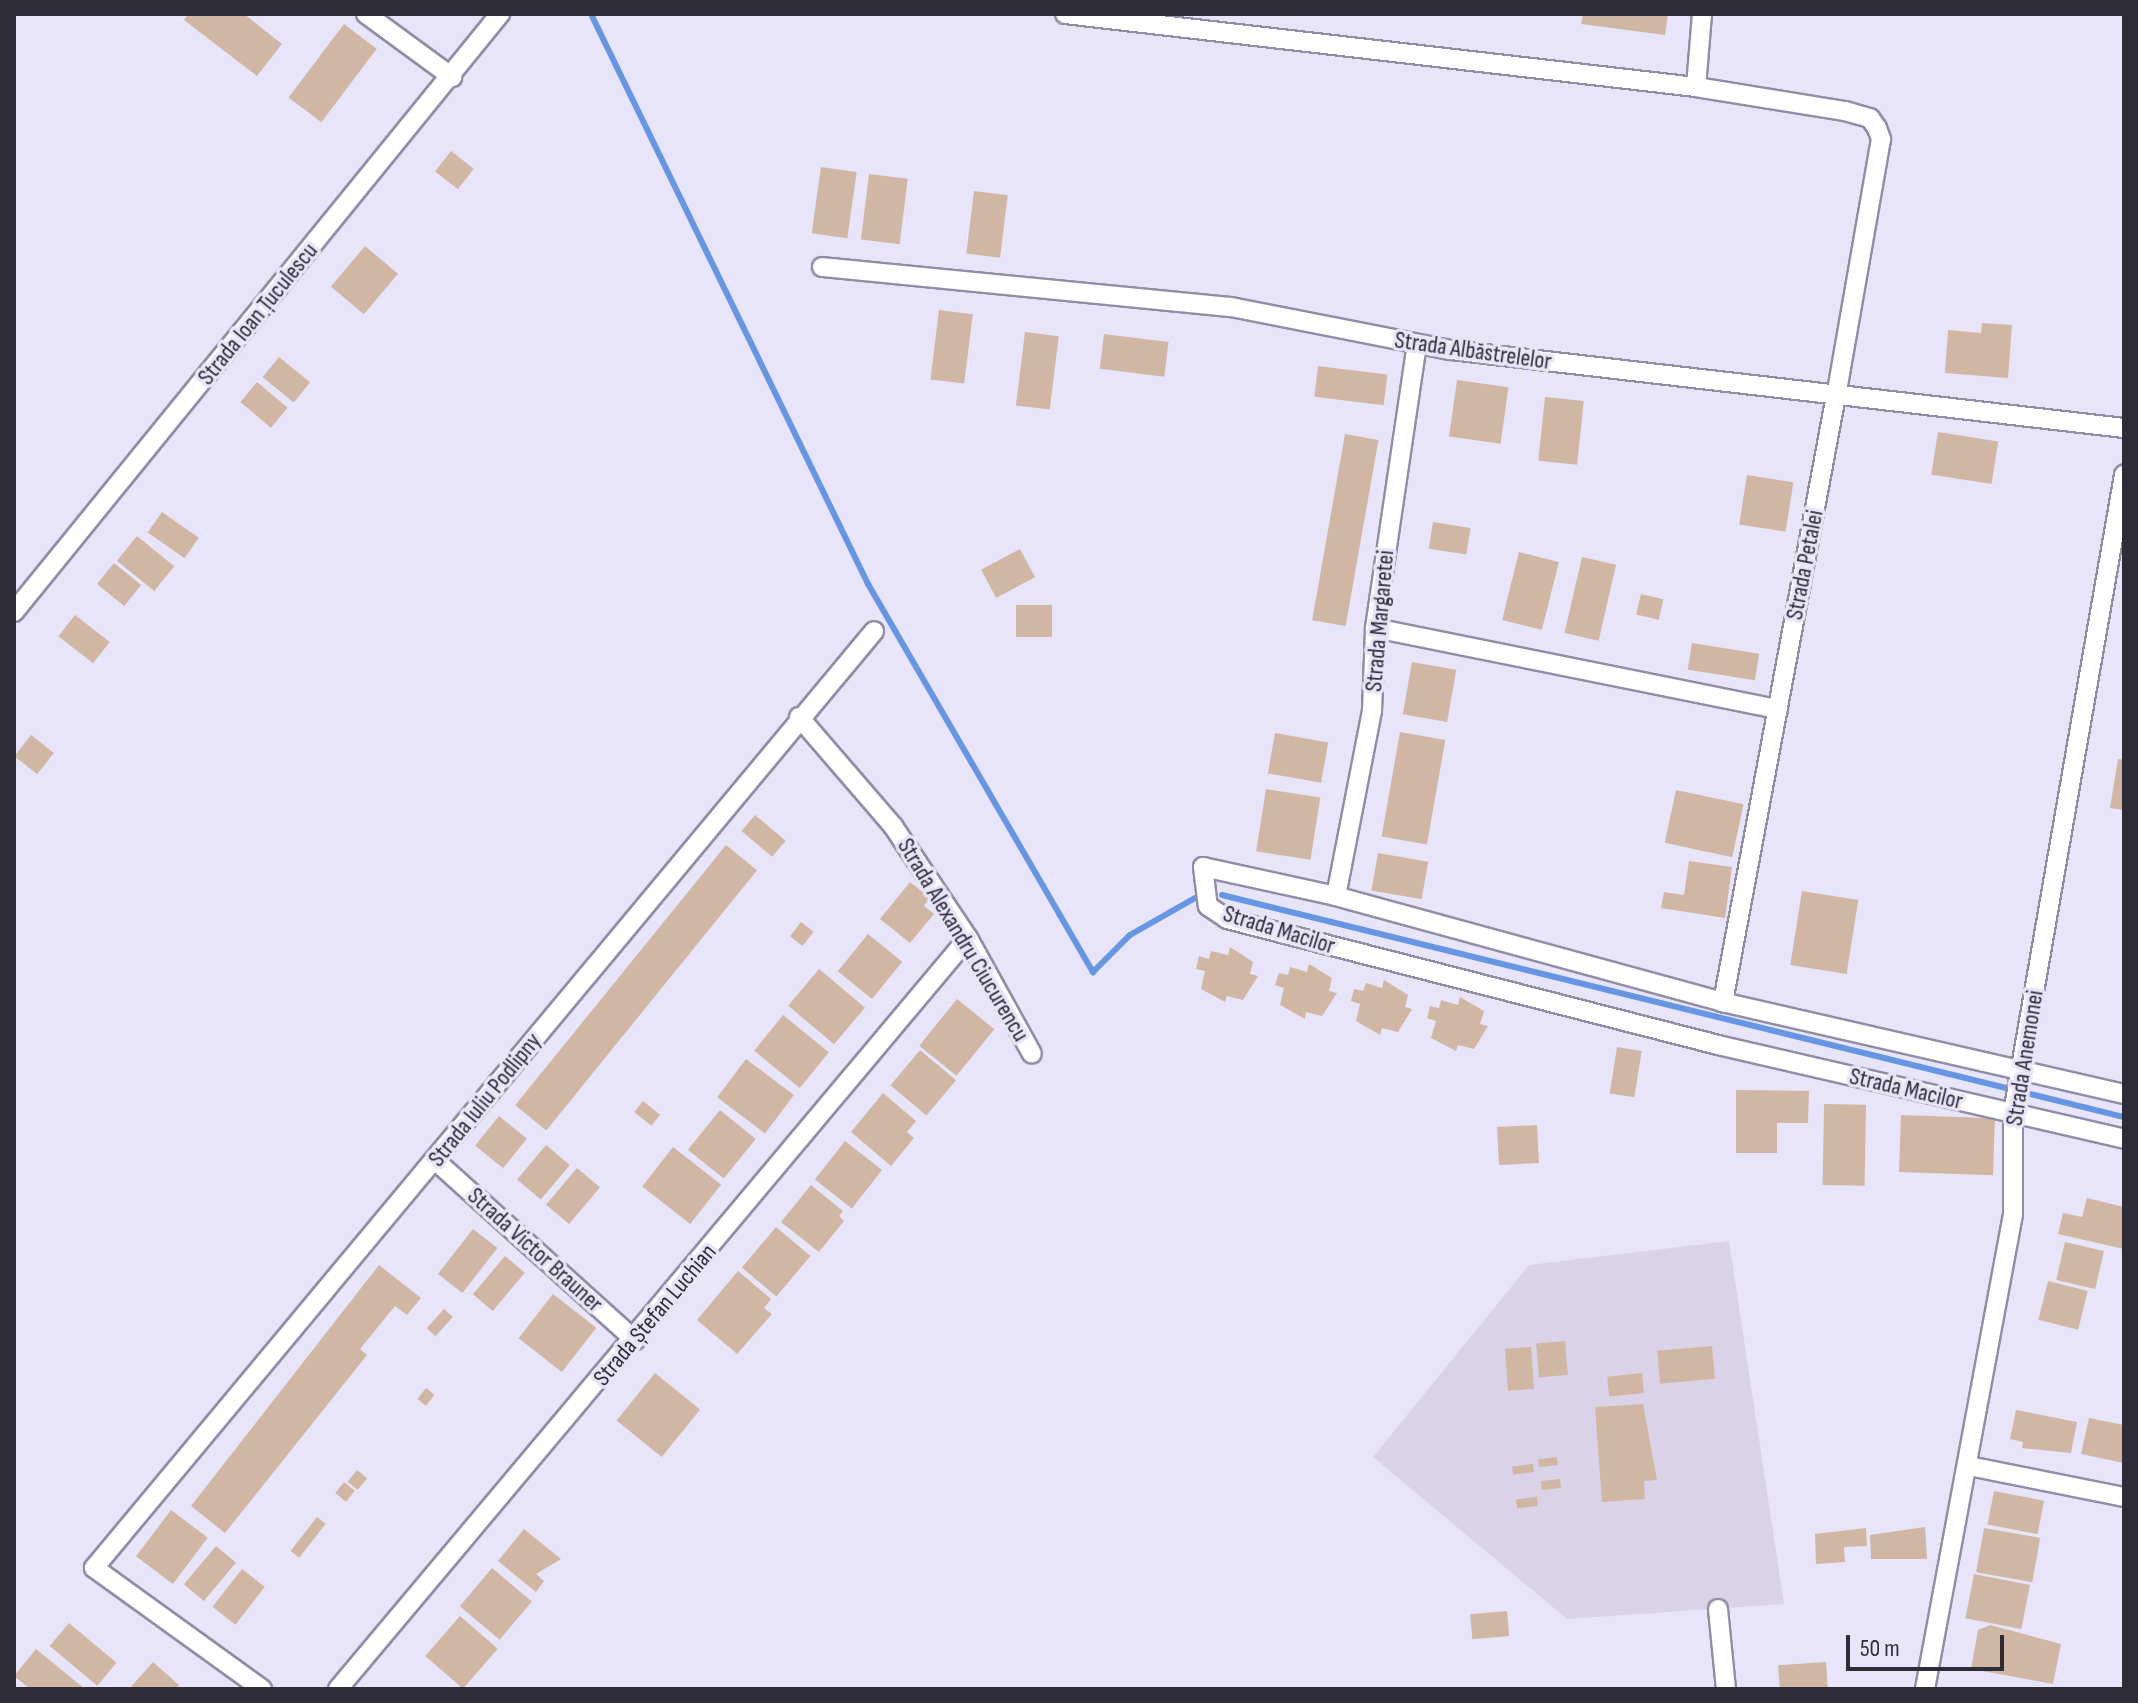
<!DOCTYPE html>
<meta charset="utf-8">
<style>
body{margin:0}
#map{position:relative;width:2138px;height:1703px;overflow:hidden;background:#e8e5fb;font-family:"Sofia Sans Condensed",sans-serif}
div>[style]{position:absolute}
[style*='--x']{left:calc(var(--x)*1px);top:calc(var(--y)*1px);width:calc(var(--w)*1px);rotate:calc(var(--a)*1deg)}
.industrial>*{inset:0;background:#dad3e8}
.stream>*{height:6px;margin:-3px;padding:0 3px;transform-origin:3px;border-radius:3px;background:#6595e3}
.building>*{inset:0;background:#cfb7a4;transform-origin:0 0}
.roads{filter:drop-shadow(2px 0 #918da7) drop-shadow(-2px 0 #918da7) drop-shadow(0 2px #918da7) drop-shadow(0 -2px #918da7)}
.minor>*{height:18px;margin:-9px;padding:0 9px;transform-origin:9px;border-radius:9px;background:#fff}
span{translate:-50% -50%;white-space:nowrap;text-align:center;line-height:1.15;-webkit-text-stroke:7px #e8e5fb;paint-order:stroke}
.street-label{font-size:24px;color:#2e2c36}
.frame{position:absolute;inset:0;border:16px solid #2e2c36;pointer-events:none}
.scale{position:absolute;left:1846px;top:1635px;width:158px;height:36px;box-sizing:border-box;border:4px solid #2e2c36;border-top:0;padding-left:10px;font-size:24px;line-height:28px;white-space:nowrap;color:#2e2c36;-webkit-text-stroke:6px #e8e5fb;paint-order:stroke}
</style>
<div id="map">
<div class="industrial">
<div style="clip-path:polygon(1729px 1241px,1784px 1604px,1567px 1619px,1373px 1457px,1529px 1265px)"></div>
</div>
<div class="stream">
<div style="--x:591;--y:14;--w:634;--a:64.08"></div>
<div style="--x:868;--y:584;--w:449;--a:59.9"></div>
<div style="--x:1093;--y:972;--w:52;--a:-45"></div>
<div style="--x:1130;--y:935;--w:75;--a:-29.6"></div>
<div style="--x:1222;--y:895;--w:929;--a:13.83"></div>
</div>
<div class="building">
<div style="clip-path:polygon(188px 14px,244px 14px,282px 44px,257px 76px,184px 20px)"></div>
<div style="clip-path:polygon(1583px 14px,1668px 14px,1665px 35px,1581px 24px)"></div>
<div style="left:344px;top:24px;width:41px;height:92px;rotate:37deg"></div>
<div style="left:451px;top:151px;width:29px;height:26px;rotate:38deg"></div>
<div style="left:821px;top:167px;width:36px;height:67px;rotate:8deg"></div>
<div style="left:869px;top:174px;width:39px;height:66px;rotate:7deg"></div>
<div style="left:974px;top:191px;width:34px;height:63px;rotate:7deg"></div>
<div style="left:365px;top:246px;width:43px;height:53px;rotate:40deg"></div>
<div style="left:939px;top:310px;width:34px;height:70px;rotate:7deg"></div>
<div style="clip-path:polygon(1982px 323px,2012px 325px,2008px 378px,1945px 373px,1948px 330px,1981px 333px)"></div>
<div style="left:1025px;top:332px;width:34px;height:74px;rotate:7deg"></div>
<div style="left:1104px;top:334px;width:65px;height:35px;rotate:7deg"></div>
<div style="left:279px;top:357px;width:40px;height:26px;rotate:39deg"></div>
<div style="left:1318px;top:366px;width:70px;height:31px;rotate:7deg"></div>
<div style="left:1457px;top:380px;width:52px;height:57px;rotate:8deg"></div>
<div style="left:257px;top:382px;width:40px;height:26px;rotate:40deg"></div>
<div style="left:1545px;top:397px;width:39px;height:64px;rotate:6deg"></div>
<div style="left:1938px;top:432px;width:61px;height:43px;rotate:9deg"></div>
<div style="left:1345px;top:434px;width:34px;height:189px;rotate:10deg"></div>
<div style="left:1747px;top:475px;width:47px;height:50px;rotate:9deg"></div>
<div style="left:162px;top:512px;width:45px;height:25px;rotate:35deg"></div>
<div style="left:1433px;top:522px;width:38px;height:27px;rotate:9deg"></div>
<div style="left:137px;top:536px;width:48px;height:32px;rotate:39deg"></div>
<div style="left:1020px;top:549px;width:32px;height:44px;rotate:62deg"></div>
<div style="left:1519px;top:552px;width:41px;height:70px;rotate:14deg"></div>
<div style="left:1582px;top:557px;width:35px;height:78px;rotate:13deg"></div>
<div style="left:114px;top:563px;width:35px;height:27px;rotate:39deg"></div>
<div style="left:1641px;top:594px;width:23px;height:21px;rotate:13deg"></div>
<div style="left:1016px;top:605px;width:36px;height:32px"></div>
<div style="left:75px;top:615px;width:44px;height:27px;rotate:38deg"></div>
<div style="left:1692px;top:643px;width:68px;height:27px;rotate:9deg"></div>
<div style="left:1412px;top:662px;width:45px;height:53px;rotate:10deg"></div>
<div style="left:1400px;top:732px;width:46px;height:106px;rotate:10deg"></div>
<div style="left:1275px;top:733px;width:54px;height:41px;rotate:10deg"></div>
<div style="left:31px;top:735px;width:29px;height:27px;rotate:38deg"></div>
<div style="clip-path:polygon(2118px 759px,2124px 760px,2124px 810px,2110px 808px)"></div>
<div style="left:1266px;top:789px;width:55px;height:63px;rotate:9deg"></div>
<div style="left:1676px;top:790px;width:69px;height:54px;rotate:12deg"></div>
<div style="left:755px;top:815px;width:40px;height:21px;rotate:40deg"></div>
<div style="left:726px;top:845px;width:40px;height:335px;rotate:39deg"></div>
<div style="left:1378px;top:853px;width:51px;height:38px;rotate:10deg"></div>
<div style="clip-path:polygon(1689px 861px,1732px 867px,1725px 918px,1661px 908px,1664px 892px,1684px 895px)"></div>
<div style="clip-path:polygon(910px 882px,930px 898px,924px 906px,934px 914px,910px 943px,880px 919px)"></div>
<div style="left:1802px;top:891px;width:57px;height:75px;rotate:9deg"></div>
<div style="left:801px;top:922px;width:16px;height:18px;rotate:38deg"></div>
<div style="left:868px;top:934px;width:44px;height:48px;rotate:39deg"></div>
<div style="clip-path:polygon(1230px 947px,1253px 962px,1250px 974px,1258px 976px,1243px 1000px,1227px 996px,1225px 1002px,1201px 989px,1205px 971px,1196px 969px,1199px 956px,1209px 959px,1211px 951px,1228px 955px)"></div>
<div style="clip-path:polygon(1309px 964px,1332px 978px,1329px 991px,1337px 993px,1322px 1016px,1306px 1012px,1305px 1019px,1280px 1005px,1284px 988px,1275px 985px,1279px 973px,1288px 975px,1290px 967px,1307px 972px)"></div>
<div style="left:819px;top:969px;width:60px;height:48px;rotate:40deg"></div>
<div style="clip-path:polygon(1384px 980px,1408px 995px,1405px 1007px,1412px 1009px,1398px 1032px,1382px 1028px,1380px 1035px,1356px 1021px,1360px 1004px,1351px 1001px,1354px 989px,1363px 991px,1366px 983px,1382px 988px)"></div>
<div style="clip-path:polygon(1460px 997px,1484px 1011px,1480px 1024px,1488px 1026px,1474px 1049px,1458px 1045px,1456px 1051px,1431px 1038px,1436px 1021px,1427px 1018px,1430px 1006px,1439px 1008px,1441px 1000px,1458px 1005px)"></div>
<div style="left:957px;top:999px;width:48px;height:60px;rotate:39deg"></div>
<div style="left:783px;top:1015px;width:59px;height:46px;rotate:39deg"></div>
<div style="left:1617px;top:1047px;width:25px;height:47px;rotate:9deg"></div>
<div style="left:920px;top:1050px;width:47px;height:46px;rotate:40deg"></div>
<div style="left:746px;top:1059px;width:60px;height:48px;rotate:37deg"></div>
<div style="clip-path:polygon(1736px 1090px,1809px 1091px,1808px 1123px,1777px 1123px,1777px 1153px,1736px 1153px)"></div>
<div style="clip-path:polygon(883px 1093px,916px 1121px,907px 1132px,914px 1138px,891px 1166px,851px 1132px)"></div>
<div style="left:643px;top:1101px;width:22px;height:14px;rotate:39deg"></div>
<div style="left:1824px;top:1104px;width:42px;height:81px;rotate:1deg"></div>
<div style="left:720px;top:1110px;width:46px;height:51px;rotate:39deg"></div>
<div style="left:1901px;top:1115px;width:94px;height:57px;rotate:2deg"></div>
<div style="left:499px;top:1116px;width:36px;height:38px;rotate:39deg"></div>
<div style="left:1537px;top:1125px;width:38px;height:40px;rotate:87deg"></div>
<div style="left:845px;top:1141px;width:47px;height:49px;rotate:38deg"></div>
<div style="left:546px;top:1145px;width:31px;height:45px;rotate:40deg"></div>
<div style="left:673px;top:1147px;width:61px;height:50px;rotate:38deg"></div>
<div style="left:577px;top:1168px;width:30px;height:48px;rotate:40deg"></div>
<div style="clip-path:polygon(811px 1185px,843px 1211px,839px 1216px,844px 1221px,819px 1252px,781px 1222px)"></div>
<div style="clip-path:polygon(2087px 1198px,2124px 1207px,2124px 1249px,2058px 1234px,2063px 1213px,2082px 1217px)"></div>
<div style="left:776px;top:1227px;width:45px;height:53px;rotate:40deg"></div>
<div style="left:473px;top:1229px;width:31px;height:57px;rotate:38deg"></div>
<div style="left:2065px;top:1242px;width:40px;height:39px;rotate:13deg"></div>
<div style="left:505px;top:1256px;width:26px;height:50px;rotate:40deg"></div>
<div style="clip-path:polygon(379px 1265px,421px 1298px,407px 1315px,395px 1306px,360px 1349px,367px 1355px,225px 1533px,191px 1506px)"></div>
<div style="clip-path:polygon(738px 1271px,771px 1299px,764px 1308px,772px 1314px,737px 1354px,697px 1320px)"></div>
<div style="left:2048px;top:1281px;width:41px;height:40px;rotate:14deg"></div>
<div style="left:553px;top:1294px;width:55px;height:56px;rotate:38deg"></div>
<div style="left:444px;top:1309px;width:12px;height:26px;rotate:42deg"></div>
<div style="left:1565px;top:1341px;width:34px;height:29px;rotate:85deg"></div>
<div style="left:1712px;top:1346px;width:33px;height:55px;rotate:85deg"></div>
<div style="left:1531px;top:1347px;width:42px;height:26px;rotate:86deg"></div>
<div style="left:655px;top:1373px;width:58px;height:61px;rotate:39deg"></div>
<div style="left:1642px;top:1373px;width:20px;height:35px;rotate:84deg"></div>
<div style="left:426px;top:1388px;width:11px;height:14px;rotate:38deg"></div>
<div style="clip-path:polygon(1643px 1404px,1657px 1480px,1644px 1481px,1645px 1499px,1602px 1502px,1595px 1407px)"></div>
<div style="clip-path:polygon(2016px 1410px,2077px 1422px,2071px 1453px,2022px 1448px,2023px 1442px,2010px 1439px)"></div>
<div style="clip-path:polygon(2089px 1418px,2124px 1425px,2124px 1463px,2081px 1454px)"></div>
<div style="left:1557px;top:1457px;width:8px;height:19px;rotate:83deg"></div>
<div style="left:1533px;top:1464px;width:8px;height:21px;rotate:83deg"></div>
<div style="left:357px;top:1470px;width:13px;height:15px;rotate:39deg"></div>
<div style="left:1560px;top:1479px;width:9px;height:19px;rotate:84deg"></div>
<div style="left:344px;top:1482px;width:14px;height:14px;rotate:39deg"></div>
<div style="left:1994px;top:1491px;width:51px;height:34px;rotate:11deg"></div>
<div style="left:1537px;top:1497px;width:9px;height:21px;rotate:84deg"></div>
<div style="left:171px;top:1510px;width:46px;height:58px;rotate:37deg"></div>
<div style="left:317px;top:1517px;width:11px;height:43px;rotate:38deg"></div>
<div style="clip-path:polygon(1925px 1527px,1927px 1559px,1871px 1559px,1870px 1535px)"></div>
<div style="clip-path:polygon(1866px 1528px,1867px 1546px,1844px 1547px,1845px 1562px,1816px 1564px,1815px 1534px)"></div>
<div style="left:1984px;top:1528px;width:57px;height:45px;rotate:10deg"></div>
<div style="clip-path:polygon(524px 1529px,561px 1559px,536px 1574px,544px 1581px,536px 1592px,498px 1561px)"></div>
<div style="left:216px;top:1546px;width:26px;height:50px;rotate:40deg"></div>
<div style="left:492px;top:1568px;width:52px;height:50px;rotate:40deg"></div>
<div style="left:242px;top:1569px;width:29px;height:48px;rotate:38deg"></div>
<div style="left:1974px;top:1574px;width:57px;height:45px;rotate:11deg"></div>
<div style="left:1507px;top:1611px;width:25px;height:37px;rotate:85deg"></div>
<div style="left:460px;top:1616px;width:50px;height:53px;rotate:41deg"></div>
<div style="left:69px;top:1623px;width:62px;height:30px;rotate:40deg"></div>
<div style="clip-path:polygon(1990px 1625px,2061px 1644px,2053px 1684px,1971px 1669px,1978px 1630px)"></div>
<div style="clip-path:polygon(36px 1649px,85px 1689px,30px 1689px,14px 1676px)"></div>
<div style="clip-path:polygon(153px 1662px,179px 1685px,176px 1689px,129px 1689px)"></div>
<div style="left:1826px;top:1662px;width:27px;height:48px;rotate:86deg"></div>
</div>
<div class="roads">
<div class="minor">
<div style="--x:366;--y:14;--w:107;--a:36.2"></div>
<div style="--x:1065;--y:14;--w:635;--a:6.6"></div>
<div style="--x:1696;--y:87;--w:151;--a:9.2"></div>
<div style="--x:1845;--y:111;--w:26;--a:16"></div>
<div style="--x:1870;--y:118;--w:12;--a:55"></div>
<div style="--x:1877;--y:128;--w:12;--a:70"></div>
<div style="--x:1881;--y:139;--w:255;--a:99.9"></div>
<div style="--x:1837;--y:390;--w:623;--a:100.55"></div>
<div style="--x:1696;--y:87;--w:73;--a:-85.3"></div>
<div style="--x:822;--y:267;--w:411;--a:5.6"></div>
<div style="--x:1231;--y:307;--w:224;--a:11.1"></div>
<div style="--x:1451;--y:350;--w:678;--a:6.61"></div>
<div style="--x:14;--y:612;--w:771;--a:-50.9"></div>
<div style="--x:1375;--y:628;--w:411;--a:11.4"></div>
<div style="--x:799;--y:717;--w:144;--a:49.2"></div>
<div style="--x:893;--y:826;--w:135;--a:56.2"></div>
<div style="--x:968;--y:938;--w:132;--a:61.1"></div>
<div style="--x:1336;--y:896;--w:188;--a:-79"></div>
<div style="--x:1372;--y:711;--w:83;--a:-87.9"></div>
<div style="--x:1375;--y:628;--w:287;--a:-81.6"></div>
<div style="--x:2124;--y:1094;--w:411;--a:-167.1"></div>
<div style="--x:1723;--y:1002;--w:401;--a:-164.7"></div>
<div style="--x:1336;--y:896;--w:136;--a:-167.7"></div>
<div style="--x:1203;--y:867;--w:39;--a:83"></div>
<div style="--x:1208;--y:906;--w:23;--a:34"></div>
<div style="--x:1227;--y:919;--w:507;--a:14.39"></div>
<div style="--x:1718;--y:1045;--w:417;--a:13"></div>
<div style="--x:436;--y:1161;--w:268;--a:42"></div>
<div style="--x:1969;--y:1466;--w:158;--a:11.3"></div>
<div style="--x:1718;--y:1609;--w:80;--a:84.3"></div>
<div style="--x:262;--y:1689;--w:207;--a:-144.2"></div>
<div style="--x:94;--y:1568;--w:1219;--a:-50.22"></div>
<div style="--x:338;--y:1689;--w:980;--a:-50.01"></div>
<div style="--x:1925;--y:1689;--w:483;--a:-79.5"></div>
<div style="--x:2013;--y:1214;--w:101;--a:-90"></div>
<div style="--x:2013;--y:1113;--w:648;--a:-80.13"></div>
</div>
</div>
<div class="street-label">
<span style="left:258px;top:314px;rotate:-51deg">Strada Ioan Țuculescu</span>
<span style="left:1473px;top:351px;rotate:8deg">Strada Albăstrelelor</span>
<span style="left:1805px;top:565px;rotate:-79deg">Strada Petalei</span>
<span style="left:1380px;top:621px;rotate:-85deg">Strada Margaretei</span>
<span style="left:1279px;top:930px;rotate:17deg">Strada Macilor</span>
<span style="left:963px;top:940px;rotate:59deg">Strada Alexandru Ciucurencu</span>
<span style="left:2025px;top:1058px;rotate:-81deg">Strada Anemonei</span>
<span style="left:1906px;top:1089px;rotate:13deg">Strada Macilor</span>
<span style="left:485px;top:1100px;rotate:-51deg">Strada Iuliu Podlipny</span>
<span style="left:535px;top:1250px;rotate:42deg">Strada Victor Brauner</span>
<span style="left:655px;top:1315px;rotate:-50deg">Strada Ștefan Luchian</span>
</div>
<div class="frame"></div>
<div class="scale">50 m</div>
</div>
